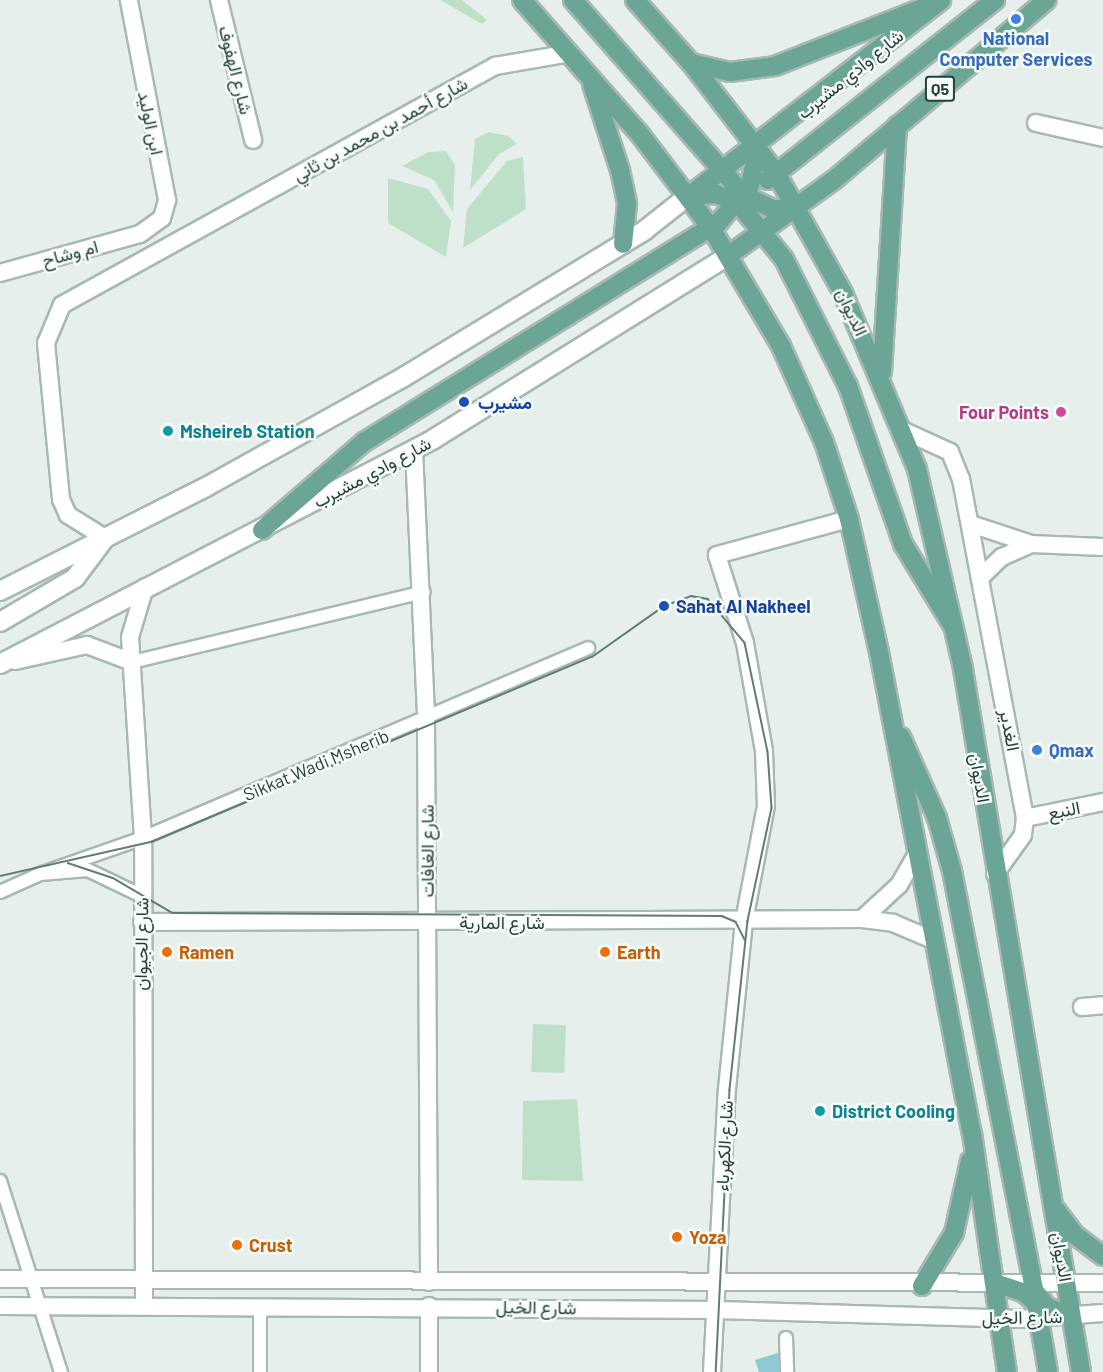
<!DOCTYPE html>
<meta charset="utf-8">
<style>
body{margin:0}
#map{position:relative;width:1103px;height:1372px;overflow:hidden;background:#e6efeb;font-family:Barlow,Vazirmatn,sans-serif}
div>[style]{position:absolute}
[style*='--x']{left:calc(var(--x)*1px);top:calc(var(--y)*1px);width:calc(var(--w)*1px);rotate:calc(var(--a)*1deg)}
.green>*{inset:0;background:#bfe0c8;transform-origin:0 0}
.water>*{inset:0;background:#8ec9d4}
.roads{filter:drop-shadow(2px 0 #a8b8b2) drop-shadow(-2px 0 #a8b8b2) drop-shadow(0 2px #a8b8b2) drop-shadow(0 -2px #a8b8b2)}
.pedestrian>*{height:12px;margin:-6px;padding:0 6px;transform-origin:6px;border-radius:6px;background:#fff}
.minor>*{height:16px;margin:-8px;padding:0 8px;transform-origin:8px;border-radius:8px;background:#fff}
.tertiary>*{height:18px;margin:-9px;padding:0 9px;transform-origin:9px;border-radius:9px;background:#fff}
.primary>*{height:18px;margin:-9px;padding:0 9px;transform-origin:9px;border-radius:9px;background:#6aa596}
.tram>*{height:1.5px;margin:-0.75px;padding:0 0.75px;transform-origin:0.75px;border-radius:0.75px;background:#5f7d75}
.dots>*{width:16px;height:16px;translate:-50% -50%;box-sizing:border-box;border:3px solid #f7fbf9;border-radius:50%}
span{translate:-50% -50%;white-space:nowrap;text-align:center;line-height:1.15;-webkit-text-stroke:5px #f7fbf9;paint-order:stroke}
.shield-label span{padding:2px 4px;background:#f7fbf9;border:2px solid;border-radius:4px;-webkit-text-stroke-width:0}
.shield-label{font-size:16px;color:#24423a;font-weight:700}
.shop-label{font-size:18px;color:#366cbe;font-weight:700}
.left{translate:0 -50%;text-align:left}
.street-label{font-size:18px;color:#24423a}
.transit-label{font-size:18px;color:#164399;font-weight:700}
.hotel-label{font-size:18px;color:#b23c85;font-weight:700}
.right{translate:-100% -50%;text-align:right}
.culture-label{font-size:18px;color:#0d838f;font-weight:700}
.food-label{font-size:18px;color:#c56008;font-weight:700}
</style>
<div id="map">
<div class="green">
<div style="clip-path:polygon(440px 0,462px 0,487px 20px,482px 24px)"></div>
<div style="clip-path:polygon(489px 132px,508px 136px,517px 144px,499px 154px,470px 190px,475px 139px)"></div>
<div style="clip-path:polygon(446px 151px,455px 165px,453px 212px,434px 180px,402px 166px,428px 152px)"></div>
<div style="clip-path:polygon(523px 157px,526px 209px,463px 248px,467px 209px,507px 161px)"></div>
<div style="clip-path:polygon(388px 178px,428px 189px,451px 221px,446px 257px,388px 223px)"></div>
<div style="left:533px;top:1024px;width:33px;height:48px;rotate:2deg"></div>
<div style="clip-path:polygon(577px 1099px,583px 1181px,522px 1180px,523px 1101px)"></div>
</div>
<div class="water">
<div style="clip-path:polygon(778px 1353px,783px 1372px,759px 1372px,755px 1360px)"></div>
</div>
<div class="roads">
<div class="pedestrian">
<div style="--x:132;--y:662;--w:300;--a:-13.5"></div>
<div style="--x:40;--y:874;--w:109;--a:-19.3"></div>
<div style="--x:143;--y:838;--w:484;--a:-23.1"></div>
<div style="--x:0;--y:892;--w:44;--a:-24.2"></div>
<div style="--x:40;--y:874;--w:48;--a:-4.8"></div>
<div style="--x:88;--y:870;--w:60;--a:25.7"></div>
<div style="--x:0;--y:1181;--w:201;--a:72.3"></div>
<div style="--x:786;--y:1338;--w:34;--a:88"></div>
<div style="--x:260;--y:1372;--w:66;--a:-90"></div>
</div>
<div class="minor">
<div style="--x:219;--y:0;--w:144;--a:76.3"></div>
<div style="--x:1036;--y:123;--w:69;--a:12.6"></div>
<div style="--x:0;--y:273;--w:145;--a:-15.6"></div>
<div style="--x:140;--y:234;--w:27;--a:-36"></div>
<div style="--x:162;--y:218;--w:19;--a:-74"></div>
<div style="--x:167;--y:200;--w:204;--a:-100.8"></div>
<div style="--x:902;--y:430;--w:53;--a:24.6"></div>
<div style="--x:950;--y:452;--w:29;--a:68"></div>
<div style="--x:961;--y:479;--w:345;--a:79.3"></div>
<div style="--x:1025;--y:818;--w:17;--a:97"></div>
<div style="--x:1023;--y:835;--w:48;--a:125.7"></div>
<div style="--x:414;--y:450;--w:269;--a:87.4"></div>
<div style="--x:426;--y:719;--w:563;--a:89.69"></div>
<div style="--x:971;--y:524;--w:63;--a:18.4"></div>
<div style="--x:1031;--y:544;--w:72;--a:2.4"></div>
<div style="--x:105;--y:538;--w:44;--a:-148.1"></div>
<div style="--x:68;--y:515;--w:17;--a:-114"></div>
<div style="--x:61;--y:499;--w:157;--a:-95.5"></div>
<div style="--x:46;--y:343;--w:41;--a:-67.2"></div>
<div style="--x:62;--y:305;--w:495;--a:-28.9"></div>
<div style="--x:495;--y:66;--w:76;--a:-9.8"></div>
<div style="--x:981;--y:577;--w:29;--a:-44"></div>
<div style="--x:1002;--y:557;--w:32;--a:-24"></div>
<div style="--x:15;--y:661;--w:74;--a:-12.5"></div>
<div style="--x:87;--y:645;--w:48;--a:20.7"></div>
<div style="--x:1025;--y:818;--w:80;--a:-11.6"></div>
<div style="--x:862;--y:919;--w:50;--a:-42.6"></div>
<div style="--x:899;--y:885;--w:36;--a:-60"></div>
<div style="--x:142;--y:922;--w:720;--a:-0.24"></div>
<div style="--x:862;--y:919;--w:31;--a:7"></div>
<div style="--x:893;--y:923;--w:43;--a:23"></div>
<div style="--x:1082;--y:1007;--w:21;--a:-5"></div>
<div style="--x:0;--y:1279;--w:1103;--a:0.21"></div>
<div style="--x:144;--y:1304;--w:466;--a:-90.1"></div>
<div style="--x:143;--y:838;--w:201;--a:-93.7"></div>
<div style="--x:130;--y:637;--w:52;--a:-73.3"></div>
<div style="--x:0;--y:1306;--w:718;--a:0.32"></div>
<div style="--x:718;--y:1310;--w:301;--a:1.7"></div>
<div style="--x:1019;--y:1319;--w:84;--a:-4.1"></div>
<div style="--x:429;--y:1306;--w:66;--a:90"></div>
<div style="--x:712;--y:1372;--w:283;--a:-87"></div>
<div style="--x:727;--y:1089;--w:169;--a:-84.2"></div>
<div style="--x:744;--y:921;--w:117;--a:-79.2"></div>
<div style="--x:766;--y:806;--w:55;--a:-92.1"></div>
<div style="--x:764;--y:751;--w:110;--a:-100"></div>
<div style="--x:745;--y:643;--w:92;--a:-107.7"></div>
<div style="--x:717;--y:555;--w:137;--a:-15.3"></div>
</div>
<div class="tertiary">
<div style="--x:0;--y:591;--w:231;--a:-26.8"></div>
<div style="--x:206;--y:487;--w:224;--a:-29.1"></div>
<div style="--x:402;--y:378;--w:285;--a:-31.3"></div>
<div style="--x:645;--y:230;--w:55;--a:-38.3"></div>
<div style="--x:0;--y:622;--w:87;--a:-30.4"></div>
<div style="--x:75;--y:578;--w:50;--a:-53.1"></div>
<div style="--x:0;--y:664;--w:487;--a:-27.4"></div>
<div style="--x:432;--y:440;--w:350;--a:-31.9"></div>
</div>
<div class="primary">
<div style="--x:522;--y:0;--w:177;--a:48.7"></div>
<div style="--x:639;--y:133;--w:119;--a:52.8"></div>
<div style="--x:711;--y:228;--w:137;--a:59.3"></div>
<div style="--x:781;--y:346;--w:105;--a:65.9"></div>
<div style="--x:824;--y:442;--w:81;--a:72"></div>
<div style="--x:849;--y:519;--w:136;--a:77.3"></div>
<div style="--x:879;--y:652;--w:490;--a:79.1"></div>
<div style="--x:972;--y:1133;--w:242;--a:81.7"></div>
<div style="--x:573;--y:0;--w:259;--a:48.8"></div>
<div style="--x:744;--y:195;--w:32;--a:26"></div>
<div style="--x:773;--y:209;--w:24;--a:0"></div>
<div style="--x:635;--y:0;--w:84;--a:48.4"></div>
<div style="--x:691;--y:63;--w:139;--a:52.3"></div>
<div style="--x:776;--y:173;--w:137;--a:60.8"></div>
<div style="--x:843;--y:293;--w:191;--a:67.2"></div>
<div style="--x:917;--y:469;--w:205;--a:77"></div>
<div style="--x:963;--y:669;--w:713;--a:80.47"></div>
<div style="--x:691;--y:63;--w:40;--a:13"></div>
<div style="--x:730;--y:72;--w:45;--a:-7.6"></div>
<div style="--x:775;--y:66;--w:159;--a:-21.4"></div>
<div style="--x:592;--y:84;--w:90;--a:72"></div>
<div style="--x:620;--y:170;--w:35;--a:78"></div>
<div style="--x:627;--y:204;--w:40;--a:95.7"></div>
<div style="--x:768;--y:180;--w:290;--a:-38.4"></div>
<div style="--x:690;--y:195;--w:318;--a:-37.8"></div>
<div style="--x:688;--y:196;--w:28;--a:-4"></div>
<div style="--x:716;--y:194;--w:24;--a:22"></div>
<div style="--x:738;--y:203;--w:72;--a:50.6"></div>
<div style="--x:784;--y:259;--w:142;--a:63.3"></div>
<div style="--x:848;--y:386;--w:167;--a:70.8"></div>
<div style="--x:903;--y:544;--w:92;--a:58.7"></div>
<div style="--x:729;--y:255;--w:130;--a:-35.6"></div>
<div style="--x:835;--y:179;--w:277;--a:-40.2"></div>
<div style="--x:882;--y:372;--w:247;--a:-86.5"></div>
<div style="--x:262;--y:530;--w:135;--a:-40.8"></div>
<div style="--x:364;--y:442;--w:418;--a:-31.8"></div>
<div style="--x:719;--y:222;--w:48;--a:-50"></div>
<div style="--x:750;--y:185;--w:40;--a:-78"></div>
<div style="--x:901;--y:737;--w:89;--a:66"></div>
<div style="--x:937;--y:818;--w:55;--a:74.2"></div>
<div style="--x:952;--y:871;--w:427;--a:78.9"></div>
<div style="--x:1034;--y:1290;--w:21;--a:53"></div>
<div style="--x:1047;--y:1307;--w:26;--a:23"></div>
<div style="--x:1056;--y:1210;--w:31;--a:53"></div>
<div style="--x:1075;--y:1235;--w:35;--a:37"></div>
<div style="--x:995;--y:1283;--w:29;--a:18"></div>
<div style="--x:1023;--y:1292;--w:17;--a:40"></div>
<div style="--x:1036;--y:1303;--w:70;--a:80.1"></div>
<div style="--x:922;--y:1286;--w:62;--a:-58.9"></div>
<div style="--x:954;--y:1233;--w:74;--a:-77.5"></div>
</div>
</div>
<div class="tram">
<div style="--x:68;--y:863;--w:47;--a:18.4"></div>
<div style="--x:113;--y:878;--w:69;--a:30.3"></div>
<div style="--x:173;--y:913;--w:549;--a:0.31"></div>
<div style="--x:722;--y:916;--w:15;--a:23"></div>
<div style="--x:736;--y:922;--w:20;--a:63"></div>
<div style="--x:0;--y:876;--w:155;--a:-12.7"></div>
<div style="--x:151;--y:842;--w:478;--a:-22.8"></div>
<div style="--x:592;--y:657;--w:88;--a:-35.3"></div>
<div style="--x:664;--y:606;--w:29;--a:-20"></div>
<div style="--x:691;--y:596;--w:17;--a:10"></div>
<div style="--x:708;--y:599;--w:57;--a:49.9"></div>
<div style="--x:745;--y:643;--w:111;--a:78.1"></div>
<div style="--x:768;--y:752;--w:56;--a:85.9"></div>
<div style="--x:772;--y:808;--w:116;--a:102"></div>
<div style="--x:748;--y:921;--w:170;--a:96.1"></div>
<div style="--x:730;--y:1090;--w:282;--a:92.8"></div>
</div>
<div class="dots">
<div style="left:1016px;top:19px;background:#3f7fe0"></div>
<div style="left:464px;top:402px;background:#1a4fb4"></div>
<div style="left:1061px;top:412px;background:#d1479c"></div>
<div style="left:168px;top:431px;background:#0f9aa8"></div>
<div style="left:664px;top:606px;background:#1a4fb4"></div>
<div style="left:1037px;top:750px;background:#3f7fe0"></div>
<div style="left:167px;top:952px;background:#e8710a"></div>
<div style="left:605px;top:952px;background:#e8710a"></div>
<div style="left:820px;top:1111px;background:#0f9aa8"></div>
<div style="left:677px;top:1237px;background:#e8710a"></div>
<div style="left:237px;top:1245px;background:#e8710a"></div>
</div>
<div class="shield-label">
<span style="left:940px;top:89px">Q5</span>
</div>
<div class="shop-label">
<span style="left:1016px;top:49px">National<br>Computer Services</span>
<span class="left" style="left:1049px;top:750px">Qmax</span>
</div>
<div class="street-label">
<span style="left:236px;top:70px;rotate:76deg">شارع الهفوف</span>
<span style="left:850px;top:74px;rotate:-39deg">شارع وادي مشيرب</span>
<span style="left:151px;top:123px;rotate:78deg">ابن الوليد</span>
<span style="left:380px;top:129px;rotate:-29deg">شارع أحمد بن محمد بن ثاني</span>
<span style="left:70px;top:253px;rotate:-15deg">ام وشاح</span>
<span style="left:852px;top:312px;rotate:65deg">الديوان</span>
<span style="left:372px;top:472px;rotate:-28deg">شارع وادي مشيرب</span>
<span style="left:1010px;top:730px;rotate:79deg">الغدير</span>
<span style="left:316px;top:765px;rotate:-23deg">Sikkat Wadi Msherib</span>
<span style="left:980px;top:778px;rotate:80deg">الديوان</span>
<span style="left:1064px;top:810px;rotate:-11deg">النبع</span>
<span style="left:427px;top:851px;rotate:-90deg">شارع الغافات</span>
<span style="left:502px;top:922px">شارع المارية</span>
<span style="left:141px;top:944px;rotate:-89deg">شارع الجيوان</span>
<span style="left:724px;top:1146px;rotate:-87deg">شارع الكهرباء</span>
<span style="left:1062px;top:1257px;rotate:80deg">الديوان</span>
<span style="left:536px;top:1307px;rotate:1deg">شارع الخيل</span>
<span style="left:1022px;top:1317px;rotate:-1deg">شارع الخيل</span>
</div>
<div class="transit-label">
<span class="left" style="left:478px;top:402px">مشيرب</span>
<span class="left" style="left:676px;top:606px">Sahat Al Nakheel</span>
</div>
<div class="hotel-label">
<span class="right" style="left:1049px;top:412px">Four Points</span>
</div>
<div class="culture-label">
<span class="left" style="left:180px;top:431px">Msheireb Station</span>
<span class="left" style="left:832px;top:1111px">District Cooling</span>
</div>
<div class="food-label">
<span class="left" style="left:179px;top:952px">Ramen</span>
<span class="left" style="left:617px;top:952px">Earth</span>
<span class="left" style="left:689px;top:1237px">Yoza</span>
<span class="left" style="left:249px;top:1245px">Crust</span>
</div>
</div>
